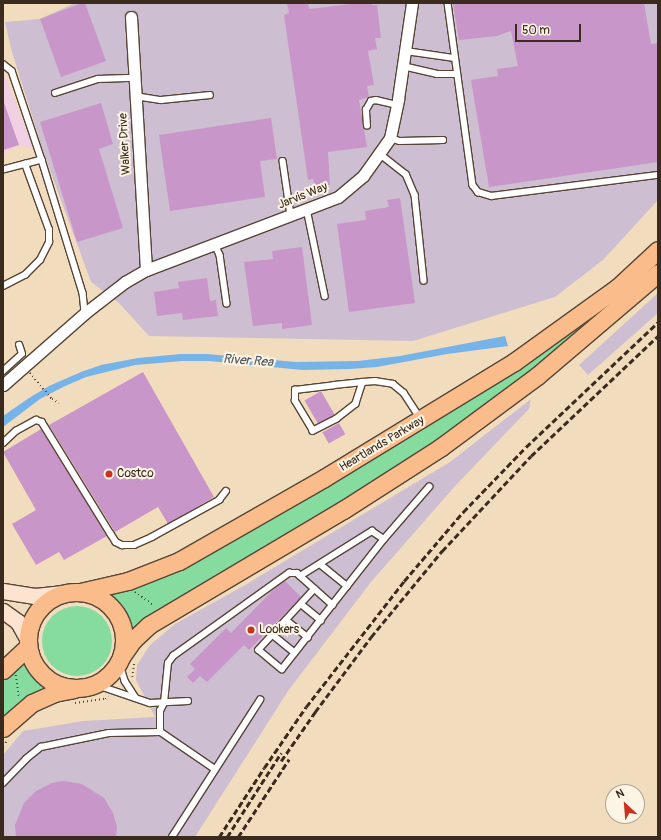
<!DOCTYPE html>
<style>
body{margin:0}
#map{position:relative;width:661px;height:840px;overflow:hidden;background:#f1ddbd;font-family:Pangolin,sans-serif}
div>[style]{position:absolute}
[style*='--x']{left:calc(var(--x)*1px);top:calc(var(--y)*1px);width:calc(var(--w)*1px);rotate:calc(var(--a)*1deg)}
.built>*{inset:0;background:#f1d0e3}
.industrial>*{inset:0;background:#cebed1}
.green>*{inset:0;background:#86dc9f}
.round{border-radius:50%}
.water>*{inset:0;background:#75b3e8}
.building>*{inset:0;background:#c996c9;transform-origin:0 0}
.path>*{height:1.5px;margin-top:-0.75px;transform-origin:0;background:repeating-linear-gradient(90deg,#564536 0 1px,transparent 0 4px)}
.roads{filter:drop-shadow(1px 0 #564536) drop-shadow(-1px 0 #564536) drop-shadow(0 1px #564536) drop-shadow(0 -1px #564536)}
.lane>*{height:5.5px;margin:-2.75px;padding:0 2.75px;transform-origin:2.75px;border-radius:2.75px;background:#fff}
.street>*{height:11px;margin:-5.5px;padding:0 5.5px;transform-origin:5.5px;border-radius:5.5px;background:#fff}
.secondary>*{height:15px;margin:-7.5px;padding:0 7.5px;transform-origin:7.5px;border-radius:7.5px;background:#fde4d1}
.primary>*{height:17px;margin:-8.5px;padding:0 8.5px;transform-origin:8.5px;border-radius:8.5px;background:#fabc8b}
.primary>.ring{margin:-8.5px;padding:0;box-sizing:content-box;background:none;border:17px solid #fabc8b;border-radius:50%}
.rail>*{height:2.5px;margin-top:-1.25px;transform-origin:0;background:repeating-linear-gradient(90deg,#3b2a1e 0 6px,transparent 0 9px)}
.dots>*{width:11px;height:11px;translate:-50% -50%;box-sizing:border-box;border:2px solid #fcf5e5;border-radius:50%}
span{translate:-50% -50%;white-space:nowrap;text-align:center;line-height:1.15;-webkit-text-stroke:4px #fcf5e5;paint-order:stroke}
.street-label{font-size:12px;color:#3b2a1e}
.poi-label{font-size:12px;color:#3b2a1e}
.left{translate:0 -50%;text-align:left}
.water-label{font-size:13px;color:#4c535b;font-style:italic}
.frame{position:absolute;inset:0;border:4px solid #3b2a1e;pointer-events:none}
.north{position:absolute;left:605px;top:784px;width:40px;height:40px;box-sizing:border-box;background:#fcf5e5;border:1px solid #afa495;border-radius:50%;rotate:334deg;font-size:11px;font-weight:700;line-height:16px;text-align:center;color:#3b2a1e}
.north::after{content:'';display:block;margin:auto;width:14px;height:18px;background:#c8321e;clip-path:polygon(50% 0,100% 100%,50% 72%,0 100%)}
.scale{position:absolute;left:515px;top:24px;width:66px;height:18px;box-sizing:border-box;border:2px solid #3b2a1e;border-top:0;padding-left:5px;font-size:12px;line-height:14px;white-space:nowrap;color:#3b2a1e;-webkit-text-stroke:3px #fcf5e5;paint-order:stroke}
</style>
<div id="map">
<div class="built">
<div style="clip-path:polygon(3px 70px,34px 149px,19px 145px,3px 154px)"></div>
</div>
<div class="industrial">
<div style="clip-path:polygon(75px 3px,658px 3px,658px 200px,603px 260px,555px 297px,413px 341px,149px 336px,119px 303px,91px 282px,44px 154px,12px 52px,5px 22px,40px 19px)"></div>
<div style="clip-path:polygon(658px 293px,658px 313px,588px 375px,579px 365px)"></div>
<div style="clip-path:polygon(531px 399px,529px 409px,456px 485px,371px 582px,288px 691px,195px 837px,3px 837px,3px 755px,23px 731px,83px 721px,155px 717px,136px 680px,137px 665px,150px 645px,175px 624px,245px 585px,450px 462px)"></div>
</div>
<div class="green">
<div style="clip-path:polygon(605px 306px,606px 307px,539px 366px,436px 445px,134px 631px,127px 613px,122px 604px,110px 594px,144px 584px,198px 558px,427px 427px,556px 343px)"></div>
<div class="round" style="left:42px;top:606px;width:70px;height:70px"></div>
<div style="clip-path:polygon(27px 659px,35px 675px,46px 687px,3px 721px,3px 681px)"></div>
</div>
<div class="water">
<div style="clip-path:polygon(505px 336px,508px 346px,447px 354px,377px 367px,350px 369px,302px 370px,209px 361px,183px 361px,135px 365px,86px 377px,63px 387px,40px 399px,3px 427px,3px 416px,29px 398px,49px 386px,81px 372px,101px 365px,138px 358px,181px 354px,207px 354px,296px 362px,358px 361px,400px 356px)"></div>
</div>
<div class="building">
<div style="clip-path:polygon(82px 3px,85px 3px,106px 61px,61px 77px,40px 19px)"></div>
<div style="clip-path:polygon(287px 3px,308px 3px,309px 9px,359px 3px,371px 3px,372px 5px,377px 5px,381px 38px,375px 38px,377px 49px,368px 51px,374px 85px,367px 86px,369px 97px,359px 100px,367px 147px,328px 152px,330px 185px,315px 187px,313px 179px,308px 180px,284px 15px,289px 13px)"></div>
<div style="clip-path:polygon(453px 3px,644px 3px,651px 44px,658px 43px,658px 162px,489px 187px,471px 80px,498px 76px,497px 69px,518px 66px,511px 31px,497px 36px,459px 40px)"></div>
<div style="clip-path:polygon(3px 100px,19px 145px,3px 150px)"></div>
<div style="clip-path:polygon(101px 103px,113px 144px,99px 149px,123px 228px,77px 242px,40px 122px)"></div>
<div style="clip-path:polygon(271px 118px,277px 159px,260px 161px,265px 197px,170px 211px,159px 135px)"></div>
<div style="clip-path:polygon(400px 198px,415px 303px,349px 312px,337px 224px,366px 220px,365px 211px,389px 207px,387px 200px)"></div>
<div style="clip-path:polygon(302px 247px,312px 325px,282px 329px,282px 323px,253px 326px,244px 262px,273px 259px,272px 251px)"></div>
<div style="clip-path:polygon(207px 278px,210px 301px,216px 300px,218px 316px,183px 320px,182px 313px,157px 316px,154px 292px,179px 288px,178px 282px)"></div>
<div style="clip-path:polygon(143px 372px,214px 497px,168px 524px,158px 507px,115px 532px,49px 425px)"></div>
<div style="left:321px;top:391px;width:28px;height:19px;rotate:60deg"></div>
<div style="left:339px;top:423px;width:13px;height:19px;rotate:61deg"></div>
<div style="clip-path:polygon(41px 429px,107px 536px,64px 560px,59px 552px,36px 565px,12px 524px,36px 510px,3px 452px)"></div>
<div style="clip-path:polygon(285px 581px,301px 597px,249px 650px,244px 645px,207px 682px,200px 676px,193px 683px,187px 677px,195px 669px,190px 664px,226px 628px,231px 633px,275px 588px)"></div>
<div style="clip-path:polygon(63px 781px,82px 784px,104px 798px,113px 813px,117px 827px,116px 837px,16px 837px,15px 825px,24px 803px,36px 791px,52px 783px)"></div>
</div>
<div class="path">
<div style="--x:30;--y:373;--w:34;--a:50"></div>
<div style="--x:52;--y:399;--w:8;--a:30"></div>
<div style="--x:135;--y:592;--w:24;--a:35"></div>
<div style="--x:16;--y:675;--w:22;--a:82"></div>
<div style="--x:132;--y:677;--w:15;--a:-82"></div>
<div style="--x:75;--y:703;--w:30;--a:-8"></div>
<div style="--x:105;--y:699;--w:4;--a:-34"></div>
<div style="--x:3;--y:746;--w:8;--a:-50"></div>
</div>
<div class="roads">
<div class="lane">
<div style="--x:448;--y:3;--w:184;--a:82.2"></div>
<div style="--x:473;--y:185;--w:9;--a:54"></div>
<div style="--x:478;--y:192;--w:14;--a:17"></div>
<div style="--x:491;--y:196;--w:168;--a:-7.2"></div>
<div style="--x:406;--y:51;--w:49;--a:8.3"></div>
<div style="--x:3;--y:64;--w:11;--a:38"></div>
<div style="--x:12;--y:71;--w:94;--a:71.4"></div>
<div style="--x:42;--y:160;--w:40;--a:165.6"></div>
<div style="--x:403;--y:66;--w:35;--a:13"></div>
<div style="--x:437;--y:74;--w:20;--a:0"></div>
<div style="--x:55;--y:93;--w:45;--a:-18"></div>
<div style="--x:98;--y:79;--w:36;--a:-2"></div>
<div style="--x:135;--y:96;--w:26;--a:9"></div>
<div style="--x:161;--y:100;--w:49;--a:-5.8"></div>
<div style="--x:367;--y:126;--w:16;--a:-94"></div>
<div style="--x:366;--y:110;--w:10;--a:-61"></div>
<div style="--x:371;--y:101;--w:5;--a:-11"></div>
<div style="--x:376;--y:100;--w:22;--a:13"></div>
<div style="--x:390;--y:138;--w:10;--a:17"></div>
<div style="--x:400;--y:141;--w:43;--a:-1.3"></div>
<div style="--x:380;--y:154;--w:33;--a:38"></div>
<div style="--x:406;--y:174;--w:23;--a:67"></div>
<div style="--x:415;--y:195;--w:86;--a:84"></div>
<div style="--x:42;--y:160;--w:139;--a:72.9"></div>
<div style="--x:83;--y:293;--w:19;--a:84"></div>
<div style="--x:283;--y:161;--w:55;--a:81.6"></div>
<div style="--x:307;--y:209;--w:89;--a:78.3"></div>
<div style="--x:215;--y:244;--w:12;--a:66"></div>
<div style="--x:220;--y:255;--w:49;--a:81.9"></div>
<div style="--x:3;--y:286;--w:25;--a:-27"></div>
<div style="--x:25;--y:275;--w:21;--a:-45"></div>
<div style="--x:40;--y:260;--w:20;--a:-63"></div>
<div style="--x:49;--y:242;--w:12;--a:-90"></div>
<div style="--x:49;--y:230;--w:70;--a:-110"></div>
<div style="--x:3;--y:371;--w:25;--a:-42"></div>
<div style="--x:22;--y:354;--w:9;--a:-108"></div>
<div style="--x:363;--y:382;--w:23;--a:108"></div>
<div style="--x:356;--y:404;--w:24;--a:142"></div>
<div style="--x:337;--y:419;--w:27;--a:153"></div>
<div style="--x:313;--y:431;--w:35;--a:-121"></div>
<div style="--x:295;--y:401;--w:11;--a:-90"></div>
<div style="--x:295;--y:390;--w:39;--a:-7"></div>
<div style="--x:334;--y:385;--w:29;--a:-6"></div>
<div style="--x:363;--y:382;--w:12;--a:-5"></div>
<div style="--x:375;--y:381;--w:18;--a:9"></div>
<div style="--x:393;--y:384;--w:14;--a:39"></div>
<div style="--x:404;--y:393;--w:30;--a:57"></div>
<div style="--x:3;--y:443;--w:18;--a:-43"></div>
<div style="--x:16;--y:431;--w:23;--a:-29"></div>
<div style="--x:36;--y:420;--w:6;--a:18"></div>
<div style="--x:42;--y:422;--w:132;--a:58.4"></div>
<div style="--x:111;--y:534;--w:9;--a:58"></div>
<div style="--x:116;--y:542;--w:7;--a:27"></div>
<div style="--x:122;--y:545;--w:12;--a:0"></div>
<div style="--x:134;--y:545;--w:20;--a:-24"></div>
<div style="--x:152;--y:537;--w:77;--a:-28.9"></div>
<div style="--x:219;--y:500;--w:11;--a:-52"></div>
<div style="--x:320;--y:564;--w:35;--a:39"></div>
<div style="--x:300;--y:576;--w:85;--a:-32"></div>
<div style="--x:372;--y:531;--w:14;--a:34"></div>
<div style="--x:315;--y:589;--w:83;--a:132.6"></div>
<div style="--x:259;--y:650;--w:30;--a:40"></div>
<div style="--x:282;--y:669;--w:165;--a:-51.9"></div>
<div style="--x:384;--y:539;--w:69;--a:-49.1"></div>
<div style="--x:301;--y:604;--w:26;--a:39"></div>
<div style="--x:286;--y:620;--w:28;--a:38"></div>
<div style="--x:273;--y:635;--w:28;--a:39"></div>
<div style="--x:119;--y:662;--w:20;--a:72"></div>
<div style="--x:125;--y:681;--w:20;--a:57"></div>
<div style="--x:94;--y:684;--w:59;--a:18.7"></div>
<div style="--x:150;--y:703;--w:38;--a:-3"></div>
<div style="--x:214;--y:769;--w:65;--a:-145.6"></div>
<div style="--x:160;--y:732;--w:21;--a:-90"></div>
<div style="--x:160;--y:711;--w:9;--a:-63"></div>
<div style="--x:164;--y:703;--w:40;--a:-84.3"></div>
<div style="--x:168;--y:663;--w:9;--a:-54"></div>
<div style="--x:173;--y:656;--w:143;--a:-35.6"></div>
<div style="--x:289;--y:573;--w:8;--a:0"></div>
<div style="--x:297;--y:573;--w:48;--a:41.6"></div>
<div style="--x:3;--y:783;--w:33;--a:-46"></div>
<div style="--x:26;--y:759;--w:19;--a:-39"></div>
<div style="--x:41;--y:747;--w:69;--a:-11.6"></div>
<div style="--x:109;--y:733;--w:51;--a:-1.1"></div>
<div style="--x:172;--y:837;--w:163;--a:-57.3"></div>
</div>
<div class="street">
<div style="--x:131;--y:17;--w:253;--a:86.6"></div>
<div style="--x:3;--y:385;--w:109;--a:-41.3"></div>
<div style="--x:85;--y:313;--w:51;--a:-37.8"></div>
<div style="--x:125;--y:282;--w:24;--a:-30"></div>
<div style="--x:146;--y:270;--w:205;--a:-20.8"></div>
<div style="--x:338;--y:197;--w:33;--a:-40"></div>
<div style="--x:363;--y:176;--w:47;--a:-54.6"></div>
<div style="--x:390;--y:138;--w:40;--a:-78"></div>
<div style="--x:398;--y:99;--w:97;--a:-81.7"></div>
</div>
<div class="secondary">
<div style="--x:3;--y:591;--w:32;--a:9"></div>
<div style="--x:35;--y:596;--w:31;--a:-6"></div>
<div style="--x:3;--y:611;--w:19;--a:36"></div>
<div style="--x:18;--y:622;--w:21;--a:61"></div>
</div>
<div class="primary">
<div style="--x:80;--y:592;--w:49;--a:-12.9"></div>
<div style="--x:128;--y:581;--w:55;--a:-21.4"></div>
<div style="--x:179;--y:561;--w:167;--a:-29.8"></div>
<div style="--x:324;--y:478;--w:223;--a:-31.4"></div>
<div style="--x:514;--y:362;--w:128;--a:-35.8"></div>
<div style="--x:618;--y:287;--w:54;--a:-42.8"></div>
<div class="ring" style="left:28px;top:592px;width:79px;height:79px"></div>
<div style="--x:121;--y:657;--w:21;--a:-55"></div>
<div style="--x:133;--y:640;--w:22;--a:-43"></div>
<div style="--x:149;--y:625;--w:226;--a:-30.7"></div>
<div style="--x:343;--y:510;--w:117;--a:-32.7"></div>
<div style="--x:441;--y:447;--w:119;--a:-36.5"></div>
<div style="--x:537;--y:376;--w:159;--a:-40.4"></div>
<div style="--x:3;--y:670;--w:34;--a:-43"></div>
<div style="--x:3;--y:728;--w:38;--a:-41"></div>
<div style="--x:32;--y:703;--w:24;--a:-24"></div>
<div style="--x:54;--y:693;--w:20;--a:-11"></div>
</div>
</div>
<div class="rail">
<div style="--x:281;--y:761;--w:60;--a:-55.2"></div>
<div style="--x:315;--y:712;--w:94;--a:-53.3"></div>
<div style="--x:371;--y:637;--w:112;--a:-50.5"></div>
<div style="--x:442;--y:551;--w:130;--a:-46.9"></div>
<div style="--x:531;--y:456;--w:175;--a:-43.4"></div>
<div style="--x:219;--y:837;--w:82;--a:-56.9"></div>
<div style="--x:264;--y:768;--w:74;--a:-55.5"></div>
<div style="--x:306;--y:707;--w:160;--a:-52.1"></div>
<div style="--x:404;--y:581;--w:91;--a:-49.5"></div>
<div style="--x:463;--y:512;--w:91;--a:-45.9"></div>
<div style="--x:526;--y:447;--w:182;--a:-43.4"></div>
<div style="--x:227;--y:837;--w:100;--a:-57.3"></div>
<div style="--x:238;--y:837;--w:93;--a:-56.8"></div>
</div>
<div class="dots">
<div style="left:109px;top:474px;background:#c8321e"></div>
<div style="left:251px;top:630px;background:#c8321e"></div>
</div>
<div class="street-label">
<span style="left:125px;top:144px;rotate:-93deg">Walker Drive</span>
<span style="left:303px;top:196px;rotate:-22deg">Jarvis Way</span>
<span style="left:382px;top:444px;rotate:-31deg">Heartlands Parkway</span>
</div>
<div class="poi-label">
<span class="left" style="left:117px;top:474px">Costco</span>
<span class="left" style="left:259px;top:630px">Lookers</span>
</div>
<div class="water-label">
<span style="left:248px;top:361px;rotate:4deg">River Rea</span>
</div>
<div class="frame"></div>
<div class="north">N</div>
<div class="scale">50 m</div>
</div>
